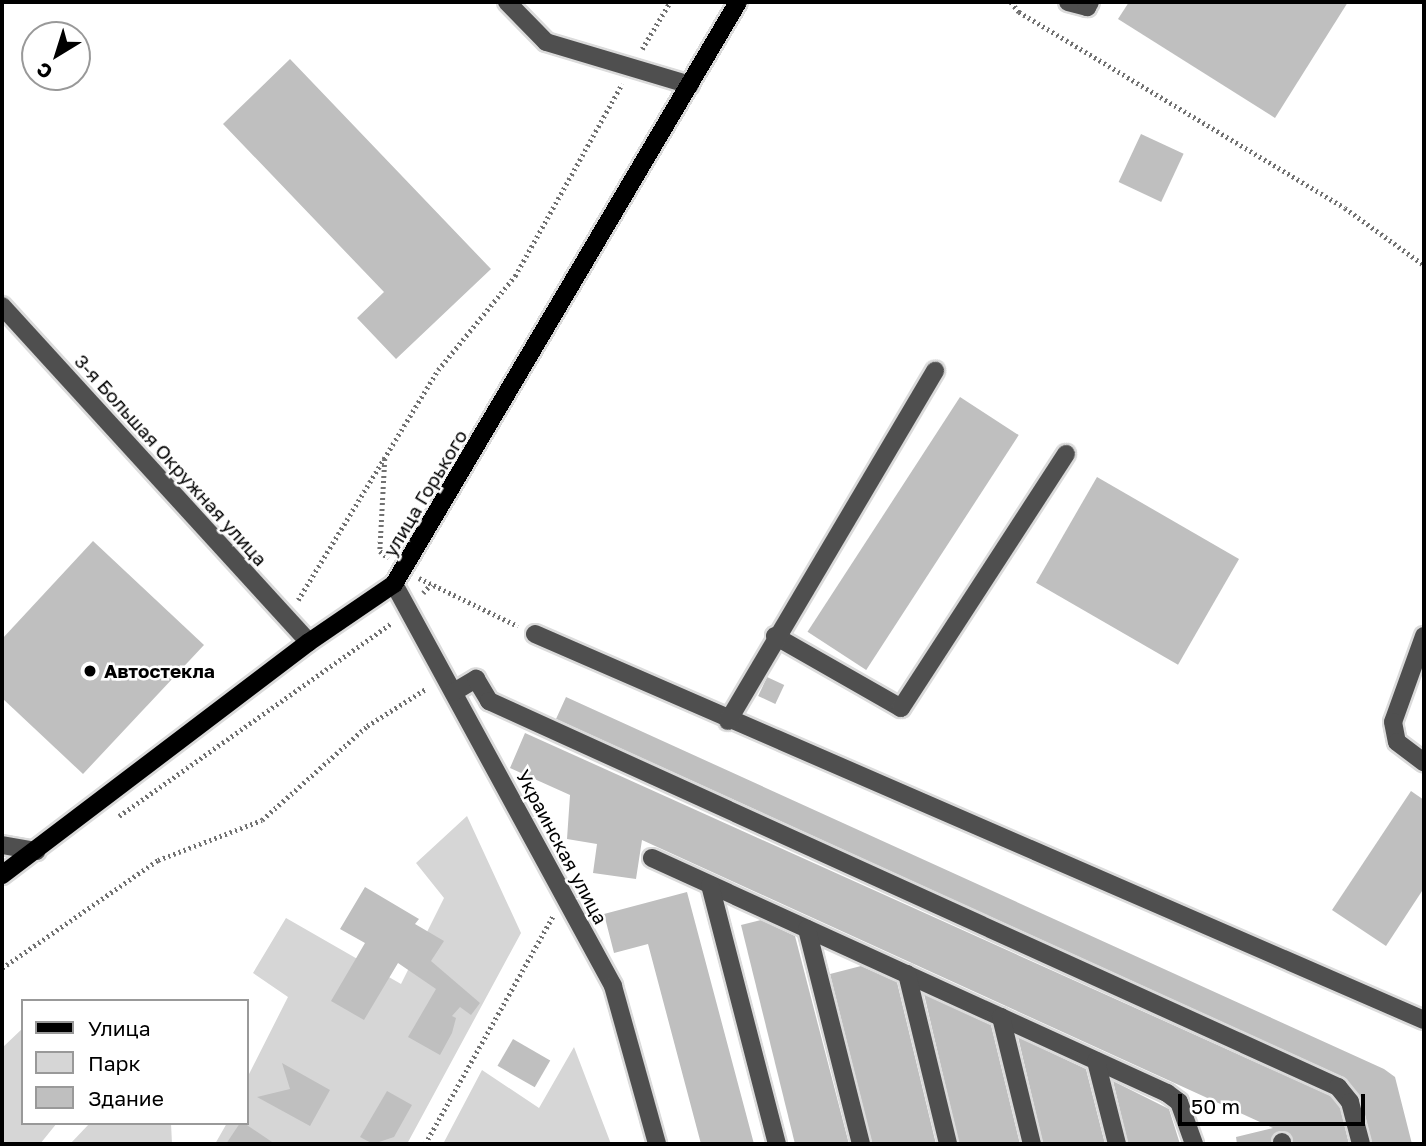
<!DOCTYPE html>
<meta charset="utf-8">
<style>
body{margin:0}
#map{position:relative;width:1426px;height:1146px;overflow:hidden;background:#fff;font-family:"Golos Text",sans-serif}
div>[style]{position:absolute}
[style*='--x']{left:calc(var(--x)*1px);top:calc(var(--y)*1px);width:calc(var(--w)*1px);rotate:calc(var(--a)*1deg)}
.green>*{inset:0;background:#d6d6d6}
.building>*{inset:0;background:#bfbfbf;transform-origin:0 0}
.path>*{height:4.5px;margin-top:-2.25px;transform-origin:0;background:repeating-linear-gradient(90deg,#717171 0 2px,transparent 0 5.5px)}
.roads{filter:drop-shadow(2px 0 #dbdbdb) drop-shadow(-2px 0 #dbdbdb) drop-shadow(0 2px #dbdbdb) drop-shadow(0 -2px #dbdbdb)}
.minor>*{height:18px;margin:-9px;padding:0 9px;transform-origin:9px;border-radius:9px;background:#4f4f4f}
.major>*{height:18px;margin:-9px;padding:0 9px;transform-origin:9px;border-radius:9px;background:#000}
.dots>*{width:19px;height:19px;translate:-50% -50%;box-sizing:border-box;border:4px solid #fff;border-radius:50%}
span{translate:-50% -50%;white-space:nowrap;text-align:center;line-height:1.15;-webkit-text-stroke:5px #fff;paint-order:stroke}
.street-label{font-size:19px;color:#000}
.poi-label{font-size:19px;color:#000;font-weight:700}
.left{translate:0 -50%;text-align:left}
.frame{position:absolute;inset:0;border:4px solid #000;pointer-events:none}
.legend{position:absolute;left:21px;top:999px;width:228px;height:126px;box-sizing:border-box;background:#fff;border:2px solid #999;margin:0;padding:9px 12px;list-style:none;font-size:21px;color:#000}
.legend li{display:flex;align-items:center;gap:14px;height:35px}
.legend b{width:35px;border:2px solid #999}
.north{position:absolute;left:21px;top:21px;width:70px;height:70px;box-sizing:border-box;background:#fff;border:2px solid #999;border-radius:50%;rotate:218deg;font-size:19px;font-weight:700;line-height:28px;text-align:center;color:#000}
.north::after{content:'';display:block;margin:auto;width:24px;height:32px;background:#000;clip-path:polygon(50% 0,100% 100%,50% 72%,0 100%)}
.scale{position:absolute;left:1178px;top:1094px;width:187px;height:32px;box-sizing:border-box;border:4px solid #000;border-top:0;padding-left:9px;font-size:21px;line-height:24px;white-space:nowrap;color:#000;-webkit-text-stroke:5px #fff;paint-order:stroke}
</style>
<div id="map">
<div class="green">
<div style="clip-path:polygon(467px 816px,521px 933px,407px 1144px,215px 1144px,227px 1123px,247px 1123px,247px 1078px,288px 997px,253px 973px,286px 918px,401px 984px,444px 898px,416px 863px)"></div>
<div style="clip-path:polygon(23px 1028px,23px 1123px,57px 1123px,40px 1144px,2px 1144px,2px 1048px)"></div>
<div style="clip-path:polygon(574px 1047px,611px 1144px,443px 1144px,482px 1070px,539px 1108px)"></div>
<div style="clip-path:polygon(90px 1123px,171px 1123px,172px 1144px,70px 1144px)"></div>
</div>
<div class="building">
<div style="clip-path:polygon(1129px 2px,1348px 2px,1275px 118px,1118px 19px)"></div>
<div style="clip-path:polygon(290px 59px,491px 269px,396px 359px,357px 318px,384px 292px,223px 124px)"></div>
<div style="left:1141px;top:134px;width:47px;height:53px;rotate:25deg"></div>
<div style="left:960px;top:397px;width:70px;height:280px;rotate:33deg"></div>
<div style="left:1097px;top:477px;width:164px;height:122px;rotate:30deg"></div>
<div style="clip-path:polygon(93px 541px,204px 645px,83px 774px,2px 698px,2px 639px)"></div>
<div style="left:767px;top:677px;width:19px;height:21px;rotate:25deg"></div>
<div style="clip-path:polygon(566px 697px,1384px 1069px,1395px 1077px,1412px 1144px,1372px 1144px,1361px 1099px,1343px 1077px,556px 719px)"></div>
<div style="clip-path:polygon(525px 733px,1331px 1096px,1340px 1107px,1349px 1144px,1293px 1144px,1283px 1131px,1273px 1136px,1271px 1144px,1237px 1144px,1236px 1137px,1273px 1128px,642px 840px,636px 879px,593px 873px,597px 844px,567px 839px,570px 795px,510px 768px)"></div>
<div style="clip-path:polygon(1411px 791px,1424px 800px,1424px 888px,1386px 946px,1332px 910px)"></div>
<div style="clip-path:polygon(365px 887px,419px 919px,415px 924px,444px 941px,431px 961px,480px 1003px,471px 1015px,460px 1007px,452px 1016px,456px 1018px,452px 1033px,440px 1055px,408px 1037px,436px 989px,398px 963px,364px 1020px,331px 1001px,365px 943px,340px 929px)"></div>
<div style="clip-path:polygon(687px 892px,754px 1144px,701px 1144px,648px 944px,614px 953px,604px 914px)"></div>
<div style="clip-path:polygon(761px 920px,795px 936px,849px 1144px,795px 1144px,741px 925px)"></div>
<div style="clip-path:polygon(861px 966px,897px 982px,936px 1144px,872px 1144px,830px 974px)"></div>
<div style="clip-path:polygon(924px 994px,991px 1025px,1020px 1144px,959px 1144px)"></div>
<div style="clip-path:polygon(1018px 1037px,1086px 1069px,1105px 1144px,1043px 1144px)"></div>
<div style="left:513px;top:1039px;width:43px;height:31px;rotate:30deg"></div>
<div style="clip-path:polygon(282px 1063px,330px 1090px,310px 1126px,257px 1097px,290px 1089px)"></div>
<div style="clip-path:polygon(1113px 1081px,1169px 1109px,1180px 1144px,1128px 1144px)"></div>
<div style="clip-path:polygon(387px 1091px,412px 1105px,394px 1137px,373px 1144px,360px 1137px)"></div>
<div style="clip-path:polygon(240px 1123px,244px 1123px,275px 1144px,226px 1144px)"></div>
</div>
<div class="path">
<div style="--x:1011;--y:2;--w:13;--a:51"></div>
<div style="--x:1019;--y:12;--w:380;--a:31"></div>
<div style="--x:1345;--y:208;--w:97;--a:35.8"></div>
<div style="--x:642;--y:49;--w:55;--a:-59.2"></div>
<div style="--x:385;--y:459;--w:92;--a:93.1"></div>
<div style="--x:380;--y:551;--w:11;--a:41"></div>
<div style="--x:419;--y:578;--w:110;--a:25.9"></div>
<div style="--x:423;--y:593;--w:12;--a:-48"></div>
<div style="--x:298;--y:600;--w:269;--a:-58.7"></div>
<div style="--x:438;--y:370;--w:122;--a:-50.7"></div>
<div style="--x:515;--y:276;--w:220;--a:-60.9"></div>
<div style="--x:119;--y:816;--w:334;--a:-35.3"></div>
<div style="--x:2;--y:968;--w:190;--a:-34.7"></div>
<div style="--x:158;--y:860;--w:111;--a:-21"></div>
<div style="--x:262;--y:820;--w:141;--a:-41.8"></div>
<div style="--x:367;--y:726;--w:71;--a:-32.3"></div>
<div style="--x:425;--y:1144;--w:261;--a:-60.7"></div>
</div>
<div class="roads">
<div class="minor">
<div style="--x:507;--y:2;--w:56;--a:45.7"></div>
<div style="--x:546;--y:42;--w:150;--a:16.6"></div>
<div style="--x:1068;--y:2;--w:20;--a:15"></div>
<div style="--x:1087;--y:7;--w:6;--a:-59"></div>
<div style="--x:2;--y:306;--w:455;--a:47.6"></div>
<div style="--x:394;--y:584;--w:458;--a:61.4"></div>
<div style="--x:613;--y:986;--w:164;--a:74.4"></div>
<div style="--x:535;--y:634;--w:969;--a:23.47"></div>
<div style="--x:775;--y:636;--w:145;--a:29.7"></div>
<div style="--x:901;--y:708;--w:303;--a:-57"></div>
<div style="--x:1424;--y:636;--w:91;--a:109.8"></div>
<div style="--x:1393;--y:722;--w:20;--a:79"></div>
<div style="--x:1397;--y:742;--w:34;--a:37"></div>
<div style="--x:454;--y:692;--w:26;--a:-31"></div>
<div style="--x:476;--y:679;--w:26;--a:59"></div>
<div style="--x:489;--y:701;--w:933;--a:24.45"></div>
<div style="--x:1338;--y:1087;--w:19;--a:51"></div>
<div style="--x:1350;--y:1102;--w:43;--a:75.3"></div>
<div style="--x:728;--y:721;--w:407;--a:-59.4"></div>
<div style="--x:2;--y:845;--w:35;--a:10"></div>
<div style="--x:652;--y:858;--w:566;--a:24.53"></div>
<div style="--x:1167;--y:1093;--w:15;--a:37"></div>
<div style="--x:1179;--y:1102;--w:45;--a:70.3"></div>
<div style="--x:710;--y:885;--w:268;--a:75.5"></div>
<div style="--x:807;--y:929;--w:222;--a:75.9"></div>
<div style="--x:907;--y:974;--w:175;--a:76.4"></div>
<div style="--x:1001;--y:1017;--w:131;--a:76.3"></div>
<div style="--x:1096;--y:1061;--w:86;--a:75.8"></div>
<div style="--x:1282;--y:1142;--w:2;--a:90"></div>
</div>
<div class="major">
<div style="--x:2;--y:875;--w:385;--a:-37.2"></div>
<div style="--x:309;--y:642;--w:103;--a:-34.3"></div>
<div style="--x:394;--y:584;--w:676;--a:-59.41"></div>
</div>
</div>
<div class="dots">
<div style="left:90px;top:671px;background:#000"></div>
</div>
<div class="street-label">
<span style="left:171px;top:460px;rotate:48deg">3-я Большая Окружная улица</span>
<span style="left:425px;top:493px;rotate:-59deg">улица Горького</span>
<span style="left:562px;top:847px;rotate:62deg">Украинская улица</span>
</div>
<div class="poi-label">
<span class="left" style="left:104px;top:671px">Автостекла</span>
</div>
<div class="frame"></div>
<ul class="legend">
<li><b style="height:9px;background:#000"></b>Улица</li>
<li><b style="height:19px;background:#d6d6d6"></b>Парк</li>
<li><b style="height:19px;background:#bfbfbf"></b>Здание</li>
</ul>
<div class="north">С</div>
<div class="scale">50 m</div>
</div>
